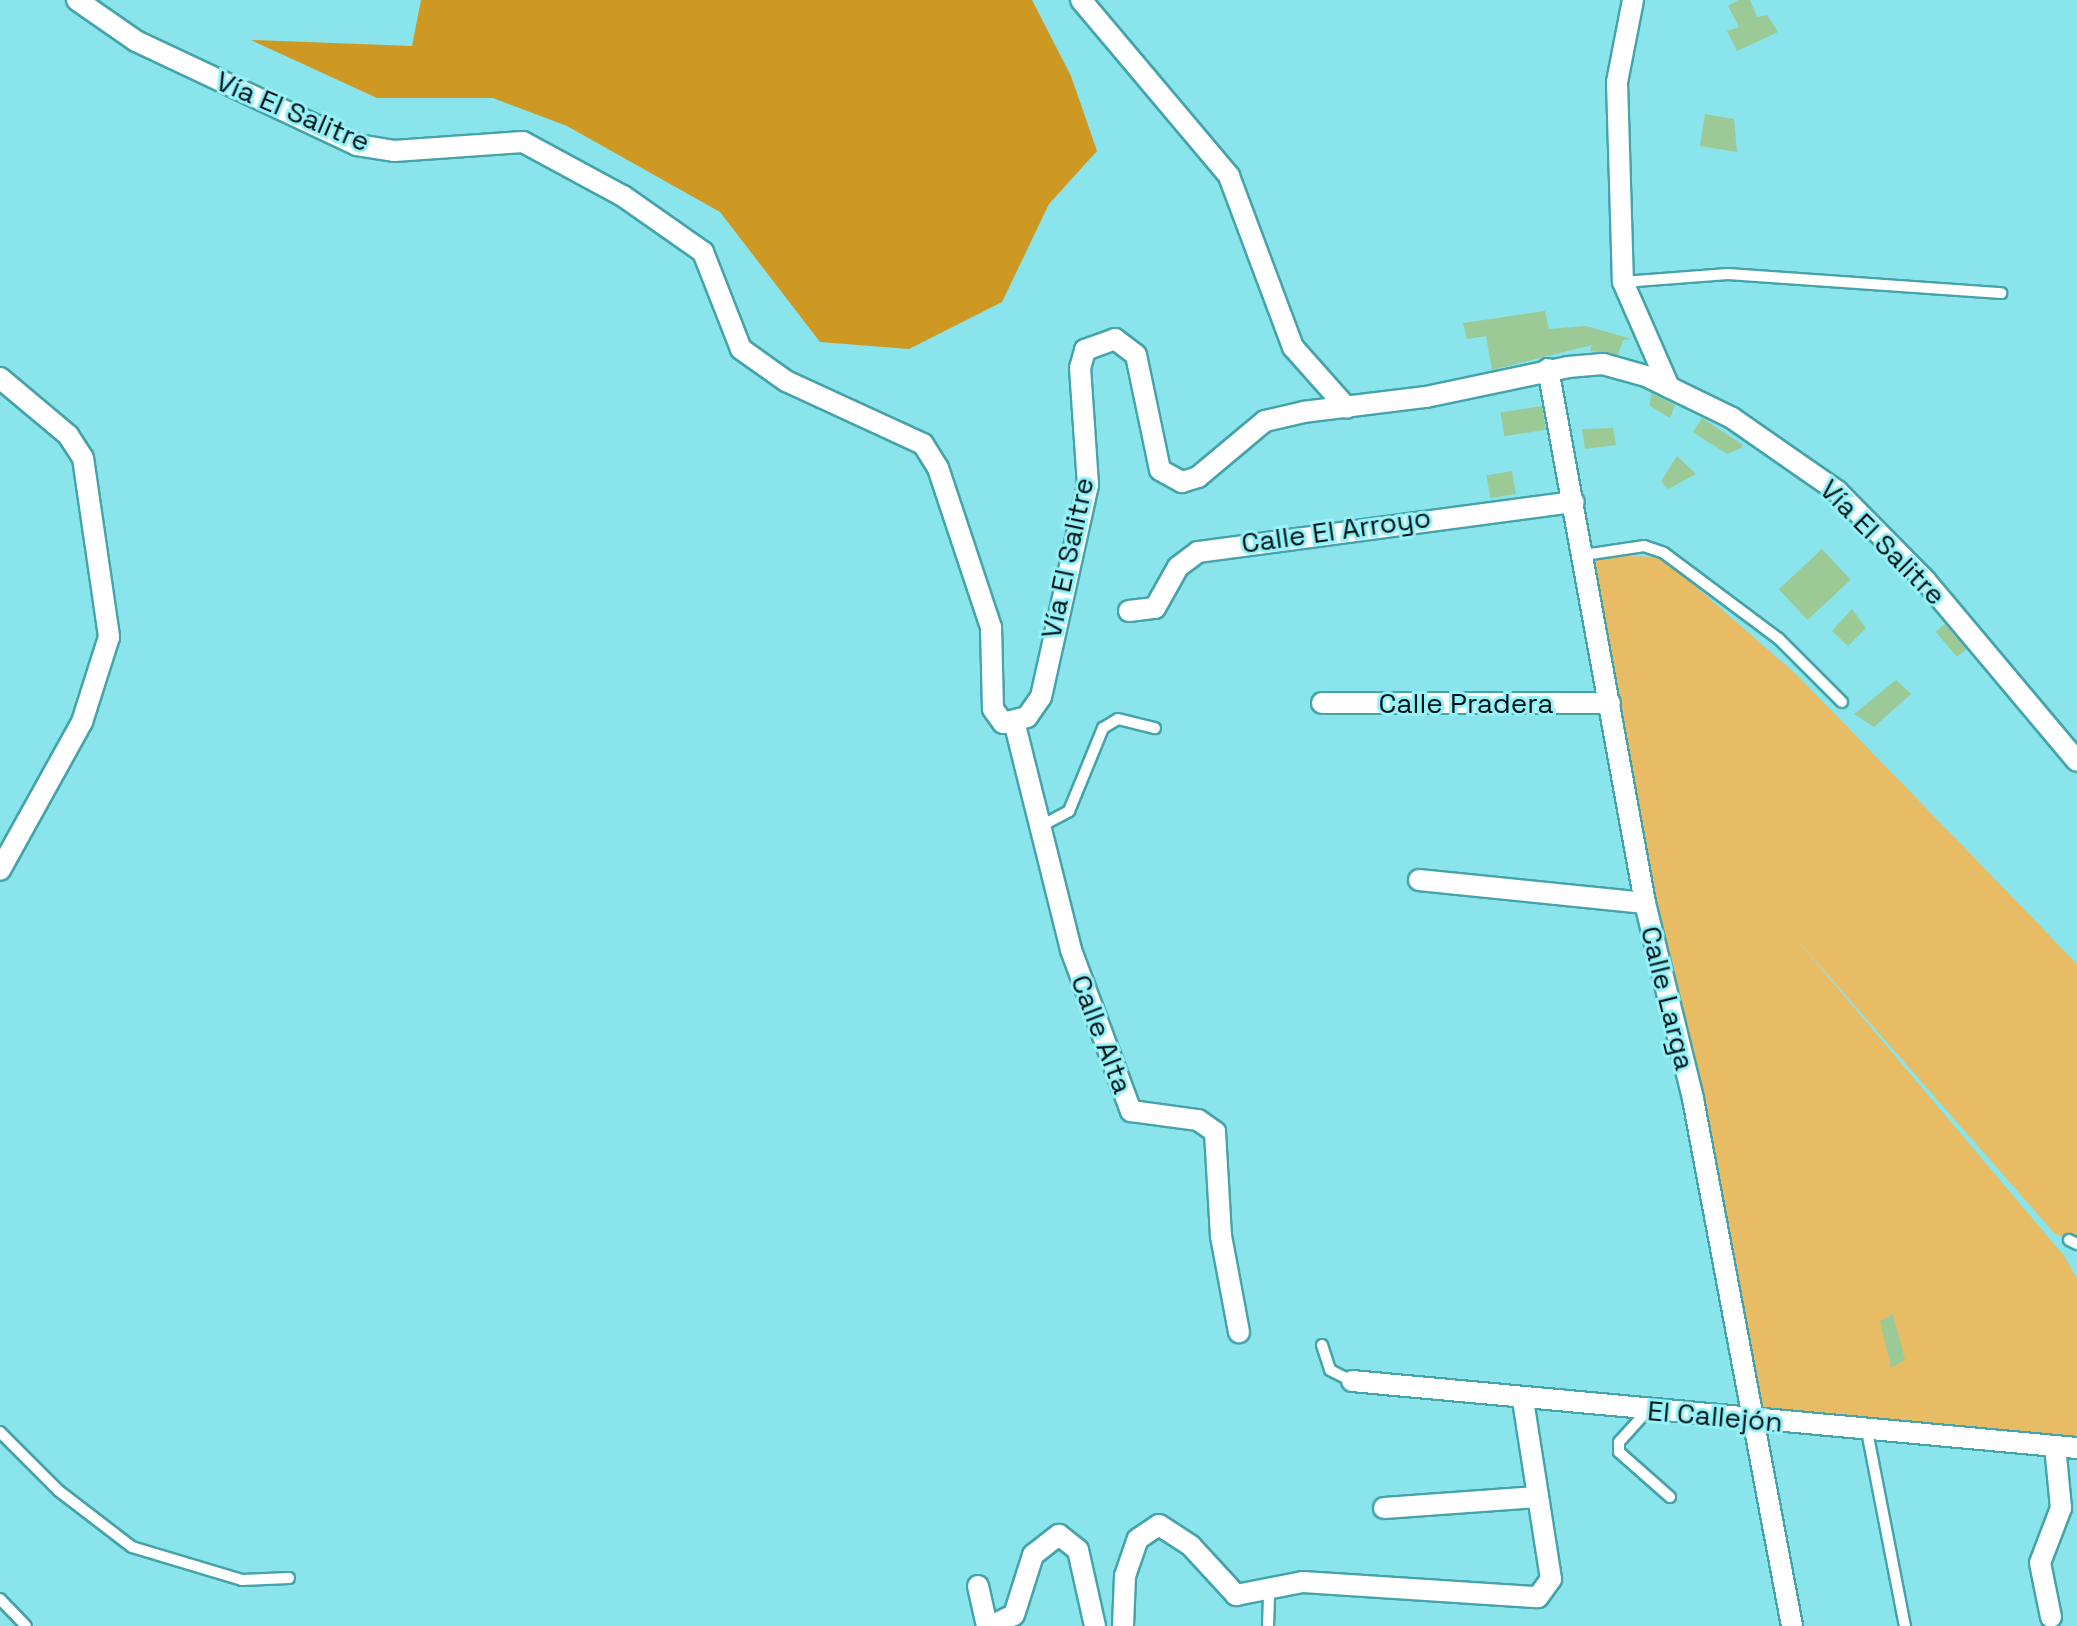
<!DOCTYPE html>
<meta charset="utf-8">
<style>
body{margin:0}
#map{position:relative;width:2077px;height:1626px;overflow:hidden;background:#89e4ec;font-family:"Space Grotesk",sans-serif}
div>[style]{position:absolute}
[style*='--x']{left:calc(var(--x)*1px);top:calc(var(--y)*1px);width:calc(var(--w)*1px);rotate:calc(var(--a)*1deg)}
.green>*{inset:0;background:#e8bc65}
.forest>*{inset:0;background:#cd9923}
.building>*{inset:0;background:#9bca96;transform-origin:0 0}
.roads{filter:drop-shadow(2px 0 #45a3aa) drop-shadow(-2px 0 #45a3aa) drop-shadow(0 2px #45a3aa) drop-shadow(0 -2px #45a3aa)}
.service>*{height:10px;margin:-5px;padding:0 5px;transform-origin:5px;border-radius:5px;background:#fff}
.minor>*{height:20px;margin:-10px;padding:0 10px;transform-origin:10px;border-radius:10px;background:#fff}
span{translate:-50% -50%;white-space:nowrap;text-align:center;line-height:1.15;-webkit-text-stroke:6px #96f2f9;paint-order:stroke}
.street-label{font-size:28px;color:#001416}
</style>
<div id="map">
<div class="green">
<div style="clip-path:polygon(1584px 555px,1662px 557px,1797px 675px,2077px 964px,2077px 1240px,2055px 1234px,1792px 934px,2065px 1257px,2077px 1279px,2077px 1440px,1754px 1419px)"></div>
</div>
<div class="forest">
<div style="clip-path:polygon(421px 0,1032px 0,1071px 76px,1097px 151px,1049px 204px,1002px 302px,909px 349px,820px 342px,720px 212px,567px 126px,493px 98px,377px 98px,251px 40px,412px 46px)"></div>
</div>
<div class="building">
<div style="clip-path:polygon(1738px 0,1750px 0,1757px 17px,1767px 15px,1778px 32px,1737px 51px,1727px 31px,1739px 27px,1728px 6px)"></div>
<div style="clip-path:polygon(1705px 114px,1734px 119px,1737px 152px,1700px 146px)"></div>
<div style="clip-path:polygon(1545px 311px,1549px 329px,1586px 326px,1632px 339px,1623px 340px,1618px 355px,1590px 351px,1592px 345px,1492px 370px,1486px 336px,1467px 339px,1463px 323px)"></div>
<div style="clip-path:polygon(1651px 393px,1675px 405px,1670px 418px,1650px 406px)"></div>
<div style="left:1542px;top:406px;width:24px;height:42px;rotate:81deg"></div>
<div style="clip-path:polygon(1702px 418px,1743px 445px,1741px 448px,1727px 454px,1693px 432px)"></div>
<div style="clip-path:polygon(1613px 428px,1616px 445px,1585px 449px,1582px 429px)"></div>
<div style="clip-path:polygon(1677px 456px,1696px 474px,1668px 489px,1661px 481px)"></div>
<div style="left:1512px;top:471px;width:23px;height:26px;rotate:80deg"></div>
<div style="left:1822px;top:549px;width:42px;height:59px;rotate:47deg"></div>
<div style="clip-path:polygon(1852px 609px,1866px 628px,1848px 646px,1832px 631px)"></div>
<div style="left:1945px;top:624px;width:33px;height:12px;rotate:50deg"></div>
<div style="clip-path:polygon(1896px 680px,1911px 694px,1874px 727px,1854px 714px)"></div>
<div style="clip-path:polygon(1893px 1314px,1905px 1360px,1891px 1368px,1880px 1321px)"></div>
</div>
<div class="roads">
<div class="service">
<div style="--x:1623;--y:282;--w:105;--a:-4.4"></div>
<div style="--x:1728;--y:274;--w:274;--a:4"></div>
<div style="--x:1584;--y:555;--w:61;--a:-8.5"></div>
<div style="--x:1644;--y:546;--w:21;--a:19"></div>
<div style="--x:1664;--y:553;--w:144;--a:36.8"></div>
<div style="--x:1779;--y:639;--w:89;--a:45"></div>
<div style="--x:1041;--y:826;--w:32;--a:-28"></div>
<div style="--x:1069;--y:811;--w:90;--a:-67.7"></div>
<div style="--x:1103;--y:728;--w:17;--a:-31"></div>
<div style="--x:1118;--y:719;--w:38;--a:14"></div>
<div style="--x:2069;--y:1240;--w:9;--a:27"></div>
<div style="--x:1322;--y:1345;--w:26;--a:72"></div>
<div style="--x:1330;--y:1370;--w:25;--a:27"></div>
<div style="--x:1648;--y:1410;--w:43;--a:132.2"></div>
<div style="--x:1619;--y:1442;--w:10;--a:90"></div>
<div style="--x:1619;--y:1452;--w:68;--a:41.4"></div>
<div style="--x:1867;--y:1431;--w:199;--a:79"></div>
<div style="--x:0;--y:1432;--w:83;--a:45"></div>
<div style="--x:59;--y:1491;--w:92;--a:37.5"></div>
<div style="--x:132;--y:1547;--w:115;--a:16.7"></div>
<div style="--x:242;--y:1580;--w:47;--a:-2.4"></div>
<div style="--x:0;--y:1599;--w:37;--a:46"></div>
<div style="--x:1268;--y:1626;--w:33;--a:-88"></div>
</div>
<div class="minor">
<div style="--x:77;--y:0;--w:72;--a:34.8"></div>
<div style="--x:136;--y:41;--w:244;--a:25.2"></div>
<div style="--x:357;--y:145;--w:37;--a:9"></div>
<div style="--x:394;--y:151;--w:129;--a:-4"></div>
<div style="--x:523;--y:142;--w:114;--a:28.4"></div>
<div style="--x:623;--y:196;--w:98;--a:35"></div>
<div style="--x:703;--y:252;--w:104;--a:68.6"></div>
<div style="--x:741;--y:349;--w:55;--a:35.4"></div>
<div style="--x:786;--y:381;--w:151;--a:24.7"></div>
<div style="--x:923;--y:444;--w:28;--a:58"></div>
<div style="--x:938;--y:468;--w:168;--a:71.6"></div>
<div style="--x:991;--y:627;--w:82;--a:88.6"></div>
<div style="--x:993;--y:709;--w:17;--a:54"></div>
<div style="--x:1003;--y:723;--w:25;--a:-14"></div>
<div style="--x:1027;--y:717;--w:24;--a:-55"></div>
<div style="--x:1041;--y:697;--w:217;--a:-77.5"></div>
<div style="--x:1088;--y:485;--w:117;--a:-93.9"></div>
<div style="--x:1080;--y:368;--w:19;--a:-74"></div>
<div style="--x:1085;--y:350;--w:32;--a:-20"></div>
<div style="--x:1115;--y:339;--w:26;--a:37"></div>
<div style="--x:1136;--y:355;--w:117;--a:78.2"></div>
<div style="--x:1160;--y:470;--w:25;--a:29"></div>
<div style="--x:1182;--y:482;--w:17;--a:-17"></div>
<div style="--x:1198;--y:477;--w:87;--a:-39.9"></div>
<div style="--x:1265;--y:421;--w:39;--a:-13"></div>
<div style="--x:1303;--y:412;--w:124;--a:-7"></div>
<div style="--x:1426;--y:397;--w:145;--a:-11.9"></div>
<div style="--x:1568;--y:367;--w:35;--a:-5"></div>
<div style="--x:1603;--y:364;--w:45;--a:15.6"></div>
<div style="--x:1646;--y:376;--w:96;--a:26"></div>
<div style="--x:1732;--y:418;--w:128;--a:34.8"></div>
<div style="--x:1837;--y:491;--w:125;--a:45.3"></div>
<div style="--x:1925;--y:580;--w:236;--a:50"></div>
<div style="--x:1081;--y:0;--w:230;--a:49.9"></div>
<div style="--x:1229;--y:176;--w:183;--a:69.5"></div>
<div style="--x:1293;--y:347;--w:81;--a:48.5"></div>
<div style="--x:1633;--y:0;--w:84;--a:101"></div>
<div style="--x:1617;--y:82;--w:200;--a:88.3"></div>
<div style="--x:1623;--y:282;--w:115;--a:66.3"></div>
<div style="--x:1548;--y:369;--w:543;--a:79.7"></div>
<div style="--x:1645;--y:903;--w:202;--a:76.2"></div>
<div style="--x:1693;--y:1099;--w:536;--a:79.36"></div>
<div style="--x:0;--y:378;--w:89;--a:40"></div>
<div style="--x:68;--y:435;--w:27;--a:57"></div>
<div style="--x:83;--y:458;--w:181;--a:81.7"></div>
<div style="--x:109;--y:637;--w:89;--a:107.6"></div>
<div style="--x:82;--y:722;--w:169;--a:119"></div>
<div style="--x:1129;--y:611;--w:26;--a:-7"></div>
<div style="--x:1155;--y:608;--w:47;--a:-60.7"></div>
<div style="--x:1178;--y:567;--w:25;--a:-37"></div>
<div style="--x:1198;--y:552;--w:379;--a:-7.6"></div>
<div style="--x:1322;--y:703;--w:288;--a:0"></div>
<div style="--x:1014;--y:721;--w:236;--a:76"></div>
<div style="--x:1071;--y:950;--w:172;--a:69.6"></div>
<div style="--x:1131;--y:1111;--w:68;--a:7.7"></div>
<div style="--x:1198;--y:1120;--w:21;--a:35"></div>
<div style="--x:1215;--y:1132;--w:104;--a:86.7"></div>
<div style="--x:1221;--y:1236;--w:98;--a:79.4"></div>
<div style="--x:1419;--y:880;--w:227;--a:5.8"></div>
<div style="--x:1352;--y:1381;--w:728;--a:5.28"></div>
<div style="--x:1384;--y:1508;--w:154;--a:-4.1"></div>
<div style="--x:978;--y:1586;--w:41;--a:77.3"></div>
<div style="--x:2051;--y:1617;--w:55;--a:-101.5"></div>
<div style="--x:2040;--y:1563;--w:59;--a:-69.1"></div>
<div style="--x:2061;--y:1508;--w:62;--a:-95.5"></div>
<div style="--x:991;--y:1626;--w:25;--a:-26"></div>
<div style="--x:1014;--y:1615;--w:63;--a:-72.4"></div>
<div style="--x:1033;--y:1555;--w:33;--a:-38"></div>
<div style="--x:1059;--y:1535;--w:24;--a:38"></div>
<div style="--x:1078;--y:1550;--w:78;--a:77.4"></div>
<div style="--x:1123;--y:1626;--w:50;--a:-87.7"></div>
<div style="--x:1125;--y:1576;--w:39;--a:-71"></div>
<div style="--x:1138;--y:1539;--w:25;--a:-34"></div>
<div style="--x:1159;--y:1525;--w:38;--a:33"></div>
<div style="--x:1191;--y:1546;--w:67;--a:47.4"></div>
<div style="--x:1236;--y:1595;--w:68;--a:-11"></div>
<div style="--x:1303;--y:1582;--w:235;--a:3.7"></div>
<div style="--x:1538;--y:1597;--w:22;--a:-54"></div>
<div style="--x:1551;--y:1579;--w:180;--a:-98.9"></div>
</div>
</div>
<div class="street-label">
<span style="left:293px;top:111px;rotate:23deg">Vía El Salitre</span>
<span style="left:1336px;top:530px;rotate:-8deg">Calle El Arroyo</span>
<span style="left:1883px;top:542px;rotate:45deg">Vía El Salitre</span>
<span style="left:1067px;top:558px;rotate:-78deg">Vía El Salitre</span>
<span style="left:1466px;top:703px">Calle Pradera</span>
<span style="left:1668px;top:998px;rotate:76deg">Calle Larga</span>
<span style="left:1102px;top:1034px;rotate:69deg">Calle Alta</span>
<span style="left:1715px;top:1416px;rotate:5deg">El Callejón</span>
</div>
</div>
